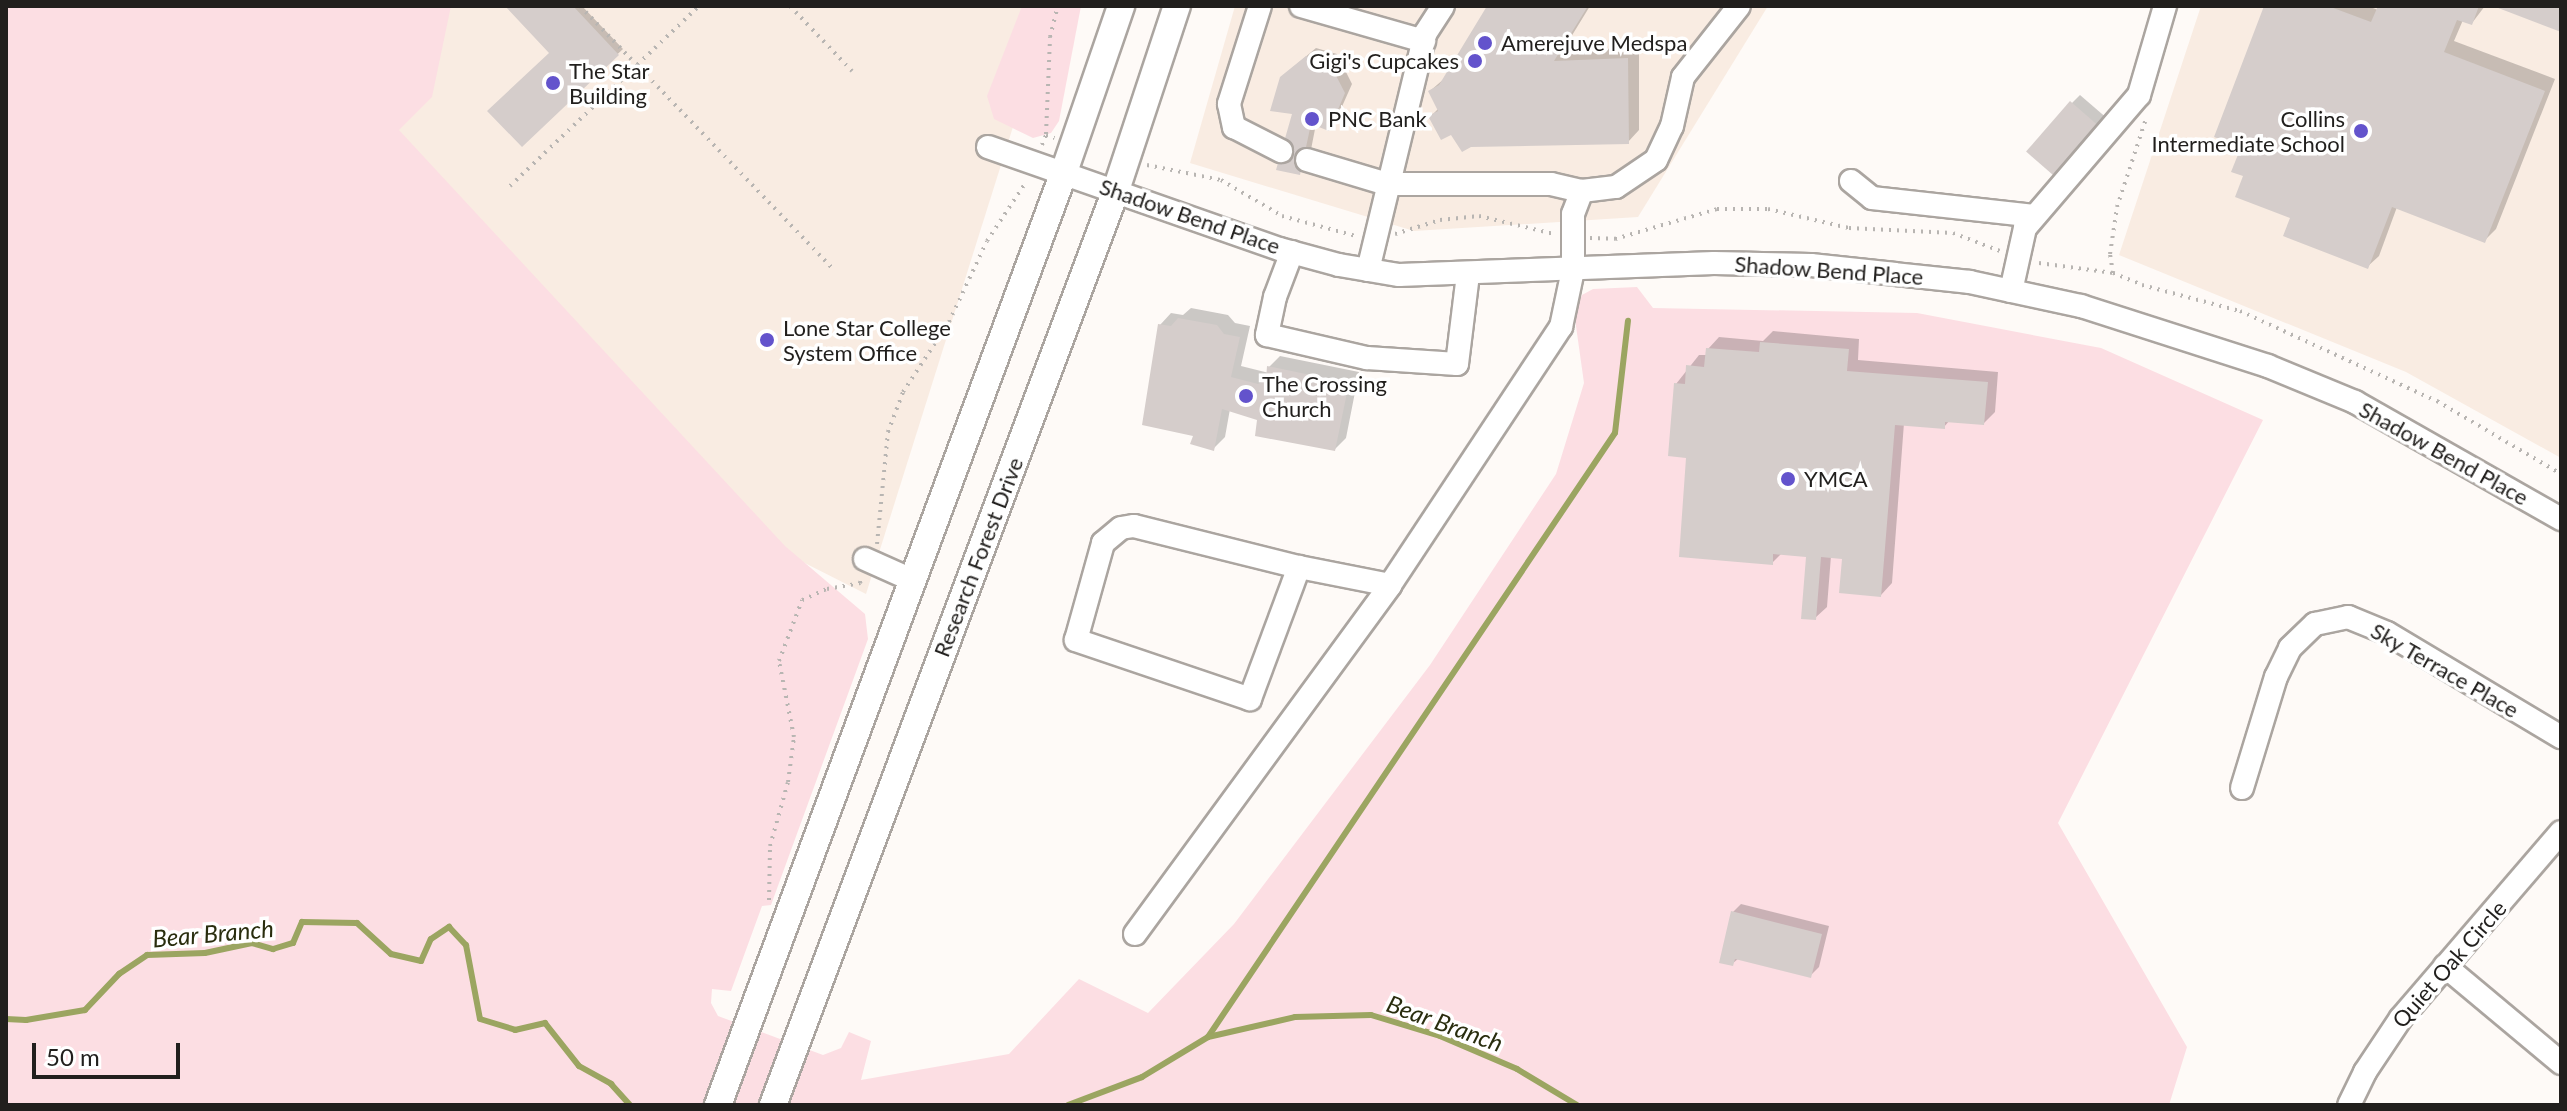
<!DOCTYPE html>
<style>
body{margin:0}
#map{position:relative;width:2567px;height:1111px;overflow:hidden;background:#fefaf7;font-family:Lato,sans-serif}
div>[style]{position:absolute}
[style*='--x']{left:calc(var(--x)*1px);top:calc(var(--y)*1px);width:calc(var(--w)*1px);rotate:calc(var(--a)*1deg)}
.built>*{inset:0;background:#f9ece2}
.green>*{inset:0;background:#fcdee3}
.shadow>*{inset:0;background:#0003}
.stream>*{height:6px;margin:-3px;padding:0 3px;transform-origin:3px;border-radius:3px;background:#9ba561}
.building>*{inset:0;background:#d5cdcb;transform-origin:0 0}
.path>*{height:4px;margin-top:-2px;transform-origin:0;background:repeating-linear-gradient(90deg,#b8b5b2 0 2px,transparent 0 8px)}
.roads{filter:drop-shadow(2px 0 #aba5a0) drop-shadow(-2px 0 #aba5a0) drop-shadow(0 2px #aba5a0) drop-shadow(0 -2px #aba5a0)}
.minor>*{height:22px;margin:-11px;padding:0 11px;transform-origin:11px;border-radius:11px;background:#fff}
.major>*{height:26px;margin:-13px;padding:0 13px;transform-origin:13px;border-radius:13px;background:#fff}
.dots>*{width:22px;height:22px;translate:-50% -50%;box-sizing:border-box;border:4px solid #fff;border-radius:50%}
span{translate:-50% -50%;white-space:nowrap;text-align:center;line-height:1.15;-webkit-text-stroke:7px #fff;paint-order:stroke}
.poi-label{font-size:22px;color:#211f1d}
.left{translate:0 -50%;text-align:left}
.right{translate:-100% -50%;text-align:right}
.street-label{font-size:22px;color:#211f1d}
.water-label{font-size:24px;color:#292d0e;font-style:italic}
.frame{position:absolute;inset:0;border:8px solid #211f1d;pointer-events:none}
.scale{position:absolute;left:32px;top:1043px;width:148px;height:36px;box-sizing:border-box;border:4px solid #211f1d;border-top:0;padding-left:10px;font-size:24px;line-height:28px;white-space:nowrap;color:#211f1d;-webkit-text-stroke:6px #fff;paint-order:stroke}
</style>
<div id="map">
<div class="built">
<div style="clip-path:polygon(382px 6px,1051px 6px,866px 594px,781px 551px,392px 130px)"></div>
<div style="clip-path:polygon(1235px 6px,1768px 6px,1638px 217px,1414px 231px,1190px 163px)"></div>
<div style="clip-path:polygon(2201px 6px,2561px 6px,2561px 458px,2406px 372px,2119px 255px)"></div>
</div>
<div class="green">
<div style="clip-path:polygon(6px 6px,451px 6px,432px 97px,399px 130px,785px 546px,865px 614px,868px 639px,771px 905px,762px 906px,731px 991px,712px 989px,711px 1003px,718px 1016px,823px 1055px,841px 1048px,849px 1032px,871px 1041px,861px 1080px,1009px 1054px,1079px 979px,1148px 1013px,1234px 924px,1430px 665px,1556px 474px,1584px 383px,1574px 312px,1582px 295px,1593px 289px,1637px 287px,1653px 308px,1917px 313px,2101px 348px,2263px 420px,2058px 823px,2187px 1047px,2169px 1105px,6px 1105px)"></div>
<div style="clip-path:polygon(1022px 6px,1081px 6px,1059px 121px,1051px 133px,1033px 138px,994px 119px,987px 96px)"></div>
</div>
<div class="shadow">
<div style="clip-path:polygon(507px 6px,582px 6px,623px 49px,522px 144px,551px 53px)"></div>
<div style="clip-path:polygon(1489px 6px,1590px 6px,1563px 50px,1639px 48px,1639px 130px,1628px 142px,1451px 132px,1431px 116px,1439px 108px,1430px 91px,1445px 78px)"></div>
<div style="clip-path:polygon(2266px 6px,2368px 6px,2378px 10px,2380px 6px,2485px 6px,2472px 23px,2463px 20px,2454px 41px,2555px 79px,2496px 229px,2485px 240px,2397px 207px,2379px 256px,2367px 267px,2292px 217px,2246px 175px,2243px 146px)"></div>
<div style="clip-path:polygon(1316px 48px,1337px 54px,1352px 84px,1336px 120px,1328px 129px,1316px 124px,1308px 165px,1299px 173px,1291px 69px)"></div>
<div style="clip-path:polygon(2080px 95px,2109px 120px,2066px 169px,2072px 103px)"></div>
<div style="clip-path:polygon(1191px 308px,1228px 315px,1235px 323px,1250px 326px,1241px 366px,1269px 373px,1269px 367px,1280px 356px,1359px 372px,1346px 438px,1335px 449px,1230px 409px,1225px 437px,1214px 448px,1196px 434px,1160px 325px,1171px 313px,1183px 315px)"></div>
<div style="clip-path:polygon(1773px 331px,1859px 339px,1858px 360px,1998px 372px,1995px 412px,1984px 423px,1950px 420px,1944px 427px,1904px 423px,1892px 583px,1881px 595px,1844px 557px,1831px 556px,1827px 607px,1815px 618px,1808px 555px,1782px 553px,1772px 563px,1688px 457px,1676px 384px,1699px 355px,1707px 355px,1708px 349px,1719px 337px,1763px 341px)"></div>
<div style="clip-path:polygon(1741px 904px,1829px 926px,1819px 967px,1811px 975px,1739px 958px,1732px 964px,1733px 912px)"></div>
</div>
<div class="stream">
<div style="--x:6;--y:1019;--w:20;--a:3"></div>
<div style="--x:26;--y:1020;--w:60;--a:-9.6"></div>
<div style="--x:85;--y:1010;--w:50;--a:-46.6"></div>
<div style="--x:119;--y:974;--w:34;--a:-34"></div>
<div style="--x:147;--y:955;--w:58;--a:-2"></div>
<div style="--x:205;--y:953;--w:48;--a:-12"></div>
<div style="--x:252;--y:943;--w:22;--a:16"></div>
<div style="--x:273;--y:949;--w:21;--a:-17"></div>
<div style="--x:293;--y:943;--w:23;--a:-67"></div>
<div style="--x:302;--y:922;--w:55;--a:1"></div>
<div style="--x:357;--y:923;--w:46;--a:42.4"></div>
<div style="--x:391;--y:954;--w:31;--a:13"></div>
<div style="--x:421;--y:961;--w:24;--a:-66"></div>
<div style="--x:431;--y:939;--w:22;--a:-34"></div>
<div style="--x:449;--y:927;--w:25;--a:47"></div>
<div style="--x:466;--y:945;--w:75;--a:79.3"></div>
<div style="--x:480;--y:1019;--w:37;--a:17"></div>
<div style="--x:515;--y:1030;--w:31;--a:-13"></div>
<div style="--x:545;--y:1023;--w:55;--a:51.7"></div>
<div style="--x:579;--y:1066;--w:37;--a:29"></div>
<div style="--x:611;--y:1084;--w:28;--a:48"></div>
<div style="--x:1208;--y:1037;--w:728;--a:-56.03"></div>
<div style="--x:1615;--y:433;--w:113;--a:-83.4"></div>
<div style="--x:1068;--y:1105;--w:79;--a:-20.7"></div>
<div style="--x:1142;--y:1077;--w:77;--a:-31.2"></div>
<div style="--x:1208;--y:1037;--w:89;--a:-12.9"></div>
<div style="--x:1295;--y:1017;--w:76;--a:-1.5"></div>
<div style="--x:1371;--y:1015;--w:72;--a:16.9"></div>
<div style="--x:1440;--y:1036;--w:84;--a:23.2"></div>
<div style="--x:1517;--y:1069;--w:70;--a:31"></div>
</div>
<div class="building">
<div style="clip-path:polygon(505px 6px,573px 6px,619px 55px,522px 147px,487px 111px,549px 53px)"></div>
<div style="clip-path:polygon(1487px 6px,1588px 6px,1554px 61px,1628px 58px,1629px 144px,1471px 147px,1462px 152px,1451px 135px,1441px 140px,1428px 116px,1438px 111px,1428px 91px,1439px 85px)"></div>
<div style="clip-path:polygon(2264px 6px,2328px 6px,2371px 22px,2378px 6px,2479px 6px,2472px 25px,2457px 20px,2444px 52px,2545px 91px,2485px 243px,2392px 207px,2368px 269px,2283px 236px,2290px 218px,2235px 197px,2243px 176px,2231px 172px,2241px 147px,2214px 137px)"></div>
<div style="clip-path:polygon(2493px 6px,2561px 6px,2561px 32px)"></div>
<div style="clip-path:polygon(1306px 56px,1329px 62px,1345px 93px,1329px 131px,1311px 124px,1300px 175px,1276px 170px,1292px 114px,1270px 111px,1280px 77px)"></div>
<div style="left:2070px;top:101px;width:43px;height:67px;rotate:41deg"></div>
<div style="clip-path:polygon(1178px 318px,1217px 325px,1224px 334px,1240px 337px,1231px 377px,1258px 384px,1266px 380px,1267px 366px,1349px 383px,1335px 451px,1255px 436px,1257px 420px,1222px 409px,1214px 451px,1190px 444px,1193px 436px,1142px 425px,1158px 324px,1171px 326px)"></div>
<div style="clip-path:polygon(1760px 342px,1849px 349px,1847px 371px,1988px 382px,1984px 425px,1945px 422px,1945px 429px,1895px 425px,1881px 597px,1839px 593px,1842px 559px,1821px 557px,1816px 620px,1801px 619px,1806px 557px,1773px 554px,1773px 565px,1679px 557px,1686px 458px,1668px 456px,1674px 383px,1685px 384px,1686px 365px,1704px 367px,1706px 348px,1759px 352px)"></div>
<div style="clip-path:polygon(1731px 911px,1822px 934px,1811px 978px,1735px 959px,1733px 966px,1719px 963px)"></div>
</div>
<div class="path">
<div style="--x:580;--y:6;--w:365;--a:46.1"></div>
<div style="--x:790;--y:6;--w:90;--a:46.4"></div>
<div style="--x:1046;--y:134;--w:97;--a:-87.6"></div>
<div style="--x:1050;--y:37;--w:32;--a:-76"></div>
<div style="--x:1042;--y:145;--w:11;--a:-68"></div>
<div style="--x:1046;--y:135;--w:9;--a:21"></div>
<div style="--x:1147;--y:165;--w:76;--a:11.5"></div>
<div style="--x:1221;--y:180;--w:71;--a:30.5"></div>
<div style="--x:1282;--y:216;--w:77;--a:15.1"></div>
<div style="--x:510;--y:186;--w:261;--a:-43.6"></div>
<div style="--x:1395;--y:234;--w:47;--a:-17.3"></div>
<div style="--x:1440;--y:220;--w:39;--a:-6"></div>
<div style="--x:1479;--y:216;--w:77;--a:13.5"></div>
<div style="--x:1590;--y:238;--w:25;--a:2"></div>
<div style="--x:1615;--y:239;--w:106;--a:-16.4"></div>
<div style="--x:1717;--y:209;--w:51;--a:0"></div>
<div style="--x:1768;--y:209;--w:83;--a:13.2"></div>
<div style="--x:1849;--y:228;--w:104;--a:2.8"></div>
<div style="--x:1953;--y:233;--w:50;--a:21"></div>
<div style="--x:2039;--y:263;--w:75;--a:7.7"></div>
<div style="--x:2113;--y:273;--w:31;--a:22"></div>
<div style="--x:2142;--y:285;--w:101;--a:14.9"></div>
<div style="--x:2240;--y:311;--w:217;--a:24.6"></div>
<div style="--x:2437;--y:401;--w:144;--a:30.5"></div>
<div style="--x:2113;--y:273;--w:19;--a:-99"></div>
<div style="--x:2110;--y:254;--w:48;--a:-81.5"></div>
<div style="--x:2117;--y:207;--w:93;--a:-71.8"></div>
<div style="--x:877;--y:544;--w:113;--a:-84.4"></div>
<div style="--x:888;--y:432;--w:43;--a:-69.4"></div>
<div style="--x:903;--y:392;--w:84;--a:-56.7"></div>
<div style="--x:949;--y:322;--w:89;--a:-64.9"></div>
<div style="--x:987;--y:241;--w:71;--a:-56.5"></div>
<div style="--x:769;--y:900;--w:54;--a:-88.9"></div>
<div style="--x:770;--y:846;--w:66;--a:-74.3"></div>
<div style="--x:788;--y:782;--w:45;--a:-82.4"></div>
<div style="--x:794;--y:737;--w:77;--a:-101.2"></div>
<div style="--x:779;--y:661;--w:65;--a:-69.3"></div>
<div style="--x:802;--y:600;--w:27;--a:-24"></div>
<div style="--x:827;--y:589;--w:34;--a:-10"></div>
<div style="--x:860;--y:583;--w:5;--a:-68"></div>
</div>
<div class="roads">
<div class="minor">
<div style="--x:1260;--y:6;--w:103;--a:107.6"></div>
<div style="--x:1229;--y:104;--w:24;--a:78"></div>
<div style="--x:1234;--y:127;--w:53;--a:27.1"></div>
<div style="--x:1301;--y:6;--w:128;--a:15.9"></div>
<div style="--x:988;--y:147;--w:309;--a:19.3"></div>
<div style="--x:1280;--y:249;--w:61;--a:15.2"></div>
<div style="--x:1339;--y:265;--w:61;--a:9.5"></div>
<div style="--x:1399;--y:275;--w:315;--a:-2.2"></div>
<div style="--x:1714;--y:263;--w:97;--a:1.2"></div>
<div style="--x:1811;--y:265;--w:160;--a:6.1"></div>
<div style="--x:1970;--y:282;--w:114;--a:12.2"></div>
<div style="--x:2081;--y:306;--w:196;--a:17.8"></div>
<div style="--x:2268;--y:366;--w:94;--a:22.5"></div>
<div style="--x:2355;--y:402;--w:237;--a:29.6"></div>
<div style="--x:1307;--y:160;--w:84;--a:16.7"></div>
<div style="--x:1387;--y:184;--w:164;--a:0"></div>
<div style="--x:1551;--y:184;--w:32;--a:13"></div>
<div style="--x:1582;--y:191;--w:34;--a:-7"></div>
<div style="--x:1616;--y:187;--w:48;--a:-34"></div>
<div style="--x:1656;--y:160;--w:38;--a:-65"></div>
<div style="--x:1672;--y:126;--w:50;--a:-77.3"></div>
<div style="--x:1683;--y:77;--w:90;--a:-51.7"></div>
<div style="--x:1851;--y:181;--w:27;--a:39"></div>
<div style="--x:1872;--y:198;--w:163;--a:6.3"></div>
<div style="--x:1292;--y:252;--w:48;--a:110.7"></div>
<div style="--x:1275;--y:297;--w:39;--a:102"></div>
<div style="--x:1267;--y:335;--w:103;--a:13"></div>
<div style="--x:1367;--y:358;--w:90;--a:3.8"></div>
<div style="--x:1457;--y:364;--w:91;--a:-83"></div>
<div style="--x:1368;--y:270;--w:243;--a:-76.4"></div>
<div style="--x:1425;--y:34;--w:33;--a:-57"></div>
<div style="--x:2011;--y:291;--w:65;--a:-77.5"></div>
<div style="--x:2025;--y:228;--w:175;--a:-49.4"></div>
<div style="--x:2139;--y:95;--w:93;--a:-73.7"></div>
<div style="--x:865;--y:559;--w:51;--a:24.1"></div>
<div style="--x:1299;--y:567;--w:141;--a:110.4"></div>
<div style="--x:1250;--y:699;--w:184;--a:-161.3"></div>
<div style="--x:1076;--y:640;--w:101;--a:-74.4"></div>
<div style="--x:1103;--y:543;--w:23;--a:-40"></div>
<div style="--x:1121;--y:528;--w:13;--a:-9"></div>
<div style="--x:1134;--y:526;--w:170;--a:14"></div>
<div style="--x:1299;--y:567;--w:93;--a:11.2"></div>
<div style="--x:2242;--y:788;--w:116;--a:-73"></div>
<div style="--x:2276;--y:677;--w:32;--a:-64"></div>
<div style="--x:2290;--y:648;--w:35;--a:-44"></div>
<div style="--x:2315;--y:624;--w:34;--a:-12"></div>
<div style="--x:2348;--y:617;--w:42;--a:22.3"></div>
<div style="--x:2387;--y:633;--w:203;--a:30.9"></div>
<div style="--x:1135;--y:934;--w:432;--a:-53.8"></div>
<div style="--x:1390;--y:585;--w:310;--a:-56.5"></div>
<div style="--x:1561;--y:327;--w:58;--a:-78.1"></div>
<div style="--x:1573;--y:270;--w:56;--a:-90"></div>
<div style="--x:1573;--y:214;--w:25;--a:-69"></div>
<div style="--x:2445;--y:966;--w:151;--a:39.9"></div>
<div style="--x:2349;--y:1105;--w:37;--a:-64"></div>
<div style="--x:2365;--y:1072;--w:65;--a:-56.3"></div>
<div style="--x:2401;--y:1018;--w:245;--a:-49.3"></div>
</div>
<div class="major">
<div style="--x:718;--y:1105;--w:995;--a:-69.65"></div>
<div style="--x:1064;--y:172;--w:176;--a:-71"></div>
<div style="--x:773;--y:1105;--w:977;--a:-69.45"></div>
<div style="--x:1116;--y:190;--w:194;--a:-71.7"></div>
</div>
</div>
<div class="dots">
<div style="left:1485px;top:43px;background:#6353cc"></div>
<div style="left:1475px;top:61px;background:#6353cc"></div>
<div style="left:553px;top:83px;background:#6353cc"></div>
<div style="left:1312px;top:119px;background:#6353cc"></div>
<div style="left:2361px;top:131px;background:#6353cc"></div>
<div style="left:767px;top:340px;background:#6353cc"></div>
<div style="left:1246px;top:396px;background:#6353cc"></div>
<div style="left:1788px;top:479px;background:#6353cc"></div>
</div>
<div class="poi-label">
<span class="left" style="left:1501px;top:43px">Amerejuve Medspa</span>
<span class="right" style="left:1459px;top:61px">Gigi's Cupcakes</span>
<span class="left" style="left:569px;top:83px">The Star<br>Building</span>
<span class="right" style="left:2345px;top:131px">Collins<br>Intermediate School</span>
<span class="left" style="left:1328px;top:119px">PNC Bank</span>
<span class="left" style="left:783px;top:340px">Lone Star College<br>System Office</span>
<span class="left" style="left:1262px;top:396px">The Crossing<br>Church</span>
<span class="left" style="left:1804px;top:479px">YMCA</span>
</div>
<div class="street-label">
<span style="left:1190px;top:216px;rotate:19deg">Shadow Bend Place</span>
<span style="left:1829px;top:270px;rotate:4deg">Shadow Bend Place</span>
<span style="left:2444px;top:453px;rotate:29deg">Shadow Bend Place</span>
<span style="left:978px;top:557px;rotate:-69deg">Research Forest Drive</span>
<span style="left:2445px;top:670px;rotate:30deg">Sky Terrace Place</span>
<span style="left:2449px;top:964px;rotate:-49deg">Quiet Oak Circle</span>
</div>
<div class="water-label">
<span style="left:213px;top:933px;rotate:-5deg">Bear Branch</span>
<span style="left:1445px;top:1023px;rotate:20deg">Bear Branch</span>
</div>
<div class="frame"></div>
<div class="scale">50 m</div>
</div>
